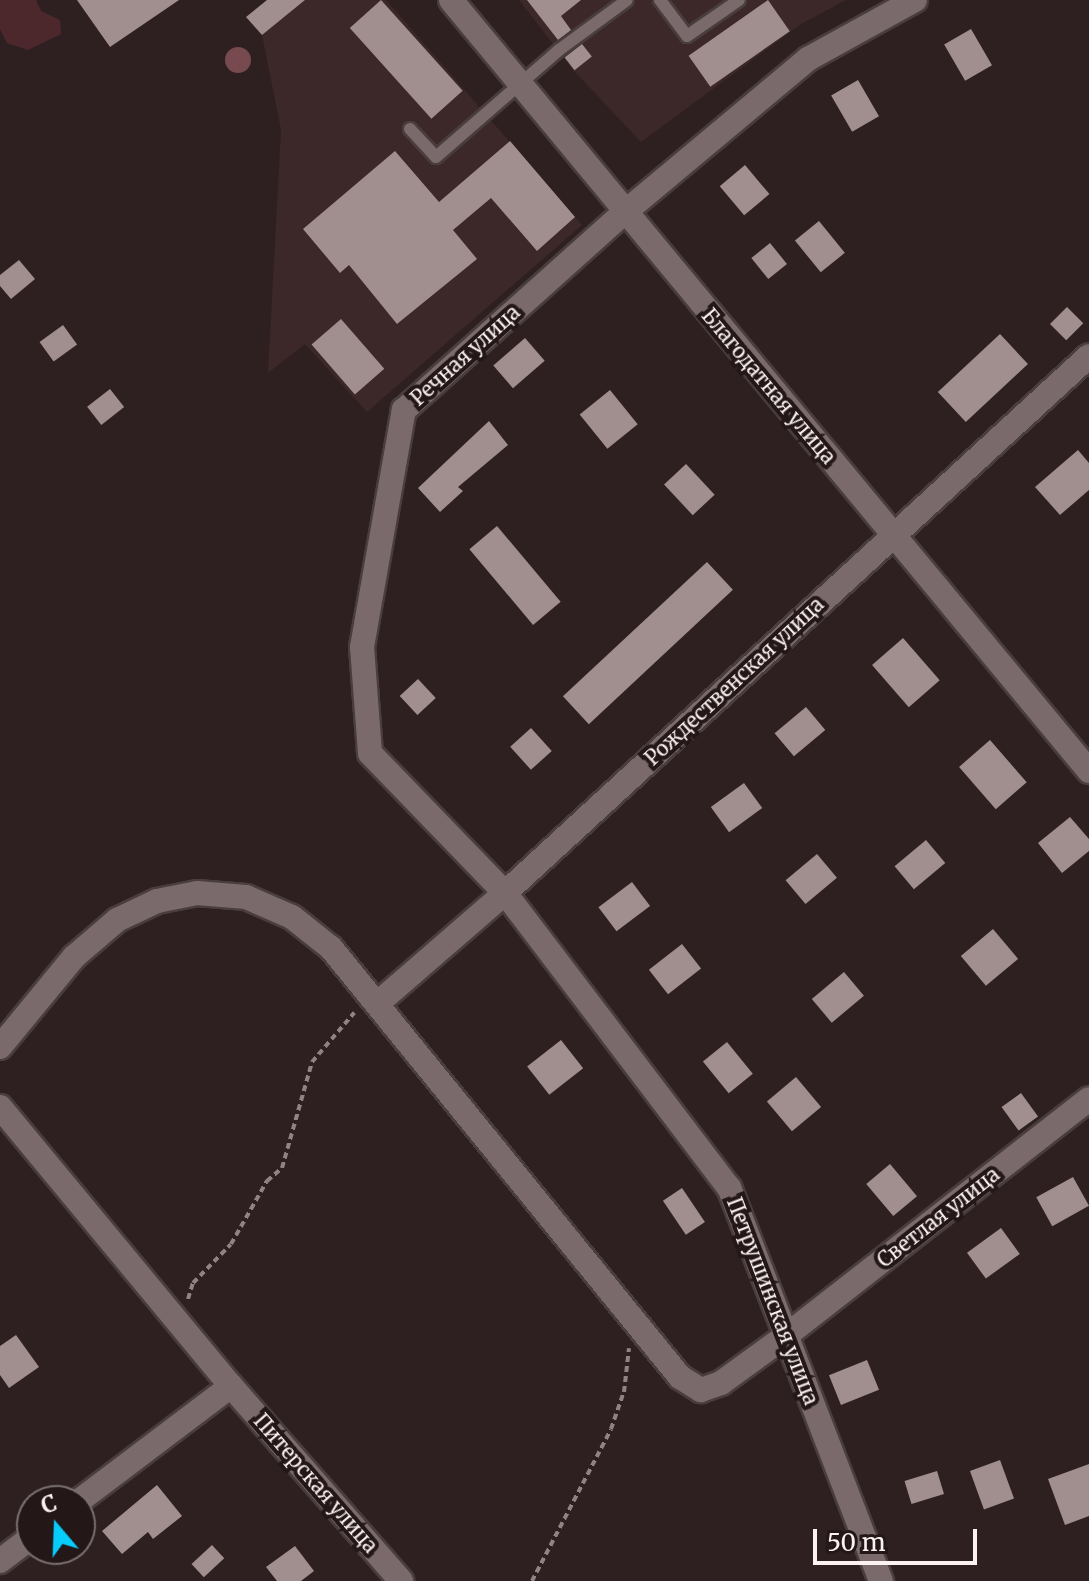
<!DOCTYPE html>
<meta charset="utf-8">
<style>
body{margin:0}
#map{position:relative;width:1089px;height:1581px;overflow:hidden;background:#2e2021;font-family:Merriweather,serif}
div>[style]{position:absolute}
[style*='--x']{left:calc(var(--x)*1px);top:calc(var(--y)*1px);width:calc(var(--w)*1px);rotate:calc(var(--a)*1deg)}
.built>*{inset:0;background:#3c2729}
.green>*{inset:0;background:#4c282d}
.water>*{inset:0;background:#764a4f}
.round{border-radius:50%}
.building>*{inset:0;background:#a18f90;transform-origin:0 0}
.path>*{height:4px;margin-top:-2px;transform-origin:0;background:repeating-linear-gradient(90deg,#8f8384 0 6px,transparent 0 10px)}
.roads{filter:drop-shadow(2px 0 #493d3e) drop-shadow(-2px 0 #493d3e) drop-shadow(0 2px #493d3e) drop-shadow(0 -2px #493d3e)}
.lane>*{height:12px;margin:-6px;padding:0 6px;transform-origin:6px;border-radius:6px;background:#7b6a6b}
.street>*{height:24px;margin:-12px;padding:0 12px;transform-origin:12px;border-radius:12px;background:#7b6a6b}
span{translate:-50% -50%;white-space:nowrap;text-align:center;line-height:1.15;-webkit-text-stroke:8px #241718;paint-order:stroke}
.street-label{font-size:20px;color:#fcf2f3}
.north{position:absolute;left:16px;top:1485px;width:80px;height:80px;box-sizing:border-box;background:#241718;border:2px solid #7a6f70;border-radius:50%;rotate:341deg;font-size:22px;font-weight:700;line-height:32px;text-align:center;color:#fcf2f3}
.north::after{content:'';display:block;margin:auto;width:28px;height:36px;background:#07cbf9;clip-path:polygon(50% 0,100% 100%,50% 72%,0 100%)}
.scale{position:absolute;left:813px;top:1529px;width:164px;height:36px;box-sizing:border-box;border:4px solid #fcf2f3;border-top:0;padding-left:10px;font-size:24px;line-height:28px;white-space:nowrap;color:#fcf2f3;-webkit-text-stroke:6px #241718;paint-order:stroke}
</style>
<div id="map">
<div class="built">
<div style="clip-path:polygon(305px 0,386px 0,582px 225px,367px 412px,305px 344px,268px 373px,281px 130px,262px 35px)"></div>
<div style="clip-path:polygon(519px 0,846px 0,801px 24px,641px 142px,574px 71px)"></div>
</div>
<div class="green">
<div style="clip-path:polygon(0 0,36px 0,41px 11px,60px 20px,61px 34px,28px 50px,7px 43px,0 29px)"></div>
</div>
<div class="water">
<div class="round" style="left:225px;top:47px;width:26px;height:26px"></div>
</div>
<div class="building">
<div style="clip-path:polygon(77px 0,179px 0,110px 47px)"></div>
<div style="clip-path:polygon(267px 0,305px 0,262px 35px,246px 17px)"></div>
<div style="left:381px;top:0;width:122px;height:42px;rotate:48deg"></div>
<div style="clip-path:polygon(527px 0,581px 0,561px 16px,571px 30px,558px 40px)"></div>
<div style="left:768px;top:0;width:38px;height:97px;rotate:55deg"></div>
<div style="left:971px;top:29px;width:42px;height:31px;rotate:60deg"></div>
<div style="left:582px;top:44px;width:16px;height:22px;rotate:52deg"></div>
<div style="left:858px;top:80px;width:42px;height:31px;rotate:60deg"></div>
<div style="clip-path:polygon(510px 141px,575px 217px,537px 251px,491px 198px,453px 230px,477px 259px,397px 324px,349px 265px,340px 273px,303px 229px,395px 151px,439px 202px)"></div>
<div style="left:745px;top:165px;width:38px;height:33px;rotate:50deg"></div>
<div style="left:819px;top:221px;width:41px;height:31px;rotate:51deg"></div>
<div style="left:770px;top:243px;width:27px;height:24px;rotate:51deg"></div>
<div style="clip-path:polygon(19px 260px,35px 279px,11px 299px,0 286px,0 275px)"></div>
<div style="left:1067px;top:307px;width:23px;height:24px;rotate:45deg"></div>
<div style="left:341px;top:319px;width:66px;height:39px;rotate:49deg"></div>
<div style="left:63px;top:325px;width:24px;height:29px;rotate:54deg"></div>
<div style="left:1000px;top:334px;width:41px;height:85px;rotate:47deg"></div>
<div style="left:525px;top:338px;width:30px;height:42px;rotate:49deg"></div>
<div style="left:110px;top:389px;width:23px;height:29px;rotate:52deg"></div>
<div style="left:610px;top:390px;width:44px;height:39px;rotate:51deg"></div>
<div style="clip-path:polygon(489px 421px,508px 445px,458px 487px,463px 491px,440px 512px,418px 488px)"></div>
<div style="clip-path:polygon(1078px 450px,1089px 463px,1089px 490px,1060px 515px,1035px 487px)"></div>
<div style="left:686px;top:464px;width:42px;height:30px;rotate:47deg"></div>
<div style="left:497px;top:526px;width:99px;height:36px;rotate:50deg"></div>
<div style="left:707px;top:562px;width:38px;height:197px;rotate:47deg"></div>
<div style="left:903px;top:638px;width:56px;height:41px;rotate:49deg"></div>
<div style="left:418px;top:679px;width:26px;height:25px;rotate:47deg"></div>
<div style="left:806px;top:707px;width:30px;height:41px;rotate:50deg"></div>
<div style="left:531px;top:728px;width:31px;height:28px;rotate:48deg"></div>
<div style="left:990px;top:740px;width:56px;height:41px;rotate:49deg"></div>
<div style="left:744px;top:783px;width:31px;height:41px;rotate:54deg"></div>
<div style="clip-path:polygon(1070px 817px,1089px 839px,1089px 851px,1062px 873px,1038px 843px)"></div>
<div style="left:926px;top:840px;width:30px;height:41px;rotate:50deg"></div>
<div style="left:817px;top:854px;width:31px;height:41px;rotate:50deg"></div>
<div style="left:632px;top:882px;width:30px;height:42px;rotate:53deg"></div>
<div style="left:993px;top:929px;width:39px;height:42px;rotate:50deg"></div>
<div style="left:682px;top:944px;width:31px;height:42px;rotate:52deg"></div>
<div style="left:844px;top:972px;width:31px;height:42px;rotate:50deg"></div>
<div style="left:561px;top:1040px;width:36px;height:43px;rotate:52deg"></div>
<div style="left:727px;top:1042px;width:41px;height:31px;rotate:51deg"></div>
<div style="left:796px;top:1077px;width:39px;height:38px;rotate:50deg"></div>
<div style="left:1021px;top:1093px;width:29px;height:24px;rotate:54deg"></div>
<div style="left:890px;top:1164px;width:42px;height:31px;rotate:50deg"></div>
<div style="left:1073px;top:1177px;width:33px;height:42px;rotate:61deg"></div>
<div style="left:682px;top:1188px;width:41px;height:23px;rotate:56deg"></div>
<div style="left:1001px;top:1228px;width:32px;height:42px;rotate:54deg"></div>
<div style="clip-path:polygon(16px 1335px,39px 1367px,9px 1388px,0 1375px,0 1346px)"></div>
<div style="left:867px;top:1360px;width:32px;height:41px;rotate:68deg"></div>
<div style="left:1000px;top:1460px;width:41px;height:32px;rotate:70deg"></div>
<div style="clip-path:polygon(1089px 1464px,1089px 1516px,1065px 1525px,1048px 1479px)"></div>
<div style="left:937px;top:1471px;width:24px;height:34px;rotate:73deg"></div>
<div style="clip-path:polygon(157px 1485px,182px 1516px,153px 1539px,148px 1532px,122px 1554px,102px 1531px)"></div>
<div style="left:212px;top:1545px;width:18px;height:28px;rotate:47deg"></div>
<div style="clip-path:polygon(295px 1546px,314px 1571px,301px 1581px,277px 1581px,266px 1567px)"></div>
</div>
<div class="path">
<div style="--x:188;--y:1299;--w:17;--a:-73"></div>
<div style="--x:193;--y:1283;--w:54;--a:-45.7"></div>
<div style="--x:231;--y:1244;--w:73;--a:-60.3"></div>
<div style="--x:267;--y:1181;--w:20;--a:-41"></div>
<div style="--x:282;--y:1168;--w:110;--a:-74.2"></div>
<div style="--x:312;--y:1062;--w:65;--a:-49.4"></div>
<div style="--x:532;--y:1581;--w:171;--a:-62.5"></div>
<div style="--x:611;--y:1429;--w:39;--a:-71"></div>
<div style="--x:624;--y:1392;--w:44;--a:-83.5"></div>
</div>
<div class="roads">
<div class="lane">
<div style="--x:660;--y:0;--w:45;--a:53.1"></div>
<div style="--x:687;--y:36;--w:63;--a:-34.7"></div>
<div style="--x:410;--y:129;--w:38;--a:47"></div>
<div style="--x:436;--y:157;--w:163;--a:-41"></div>
<div style="--x:559;--y:50;--w:84;--a:-36.3"></div>
</div>
<div class="street">
<div style="--x:451;--y:0;--w:1001;--a:50.39"></div>
<div style="--x:378;--y:1003;--w:168;--a:-40.9"></div>
<div style="--x:505;--y:893;--w:793;--a:-42.6"></div>
<div style="--x:0;--y:1047;--w:117;--a:-50.6"></div>
<div style="--x:74;--y:957;--w:57;--a:-40.7"></div>
<div style="--x:117;--y:920;--w:44;--a:-25.4"></div>
<div style="--x:157;--y:901;--w:41;--a:-11.3"></div>
<div style="--x:197;--y:893;--w:49;--a:4.7"></div>
<div style="--x:246;--y:897;--w:50;--a:23.5"></div>
<div style="--x:292;--y:917;--w:50;--a:38.5"></div>
<div style="--x:331;--y:948;--w:553;--a:50.87"></div>
<div style="--x:680;--y:1377;--w:25;--a:32"></div>
<div style="--x:701;--y:1390;--w:21;--a:-19"></div>
<div style="--x:721;--y:1383;--w:82;--a:-36"></div>
<div style="--x:787;--y:1335;--w:383;--a:-38"></div>
<div style="--x:0;--y:1107;--w:362;--a:50.4"></div>
<div style="--x:231;--y:1386;--w:191;--a:142.9"></div>
<div style="--x:231;--y:1386;--w:259;--a:48.9"></div>
<div style="--x:0;--y:1561;--w:40;--a:-37"></div>
<div style="--x:881;--y:1581;--w:421;--a:-111.1"></div>
<div style="--x:729;--y:1188;--w:370;--a:-127.2"></div>
<div style="--x:505;--y:893;--w:194;--a:-134"></div>
<div style="--x:370;--y:753;--w:106;--a:-94.3"></div>
<div style="--x:362;--y:647;--w:241;--a:-80"></div>
<div style="--x:404;--y:410;--w:297;--a:-41.9"></div>
<div style="--x:625;--y:212;--w:239;--a:-39.9"></div>
<div style="--x:808;--y:59;--w:122;--a:-28.9"></div>
</div>
</div>
<div class="street-label">
<span style="left:465px;top:355px;rotate:-42deg">Речная улица</span>
<span style="left:769px;top:386px;rotate:50deg">Благодатная улица</span>
<span style="left:734px;top:681px;rotate:-43deg">Рождественская улица</span>
<span style="left:938px;top:1217px;rotate:-38deg">Светлая улица</span>
<span style="left:773px;top:1301px;rotate:69deg">Петрушинская улица</span>
<span style="left:316px;top:1483px;rotate:49deg">Питерская улица</span>
</div>
<div class="north">С</div>
<div class="scale">50 m</div>
</div>
